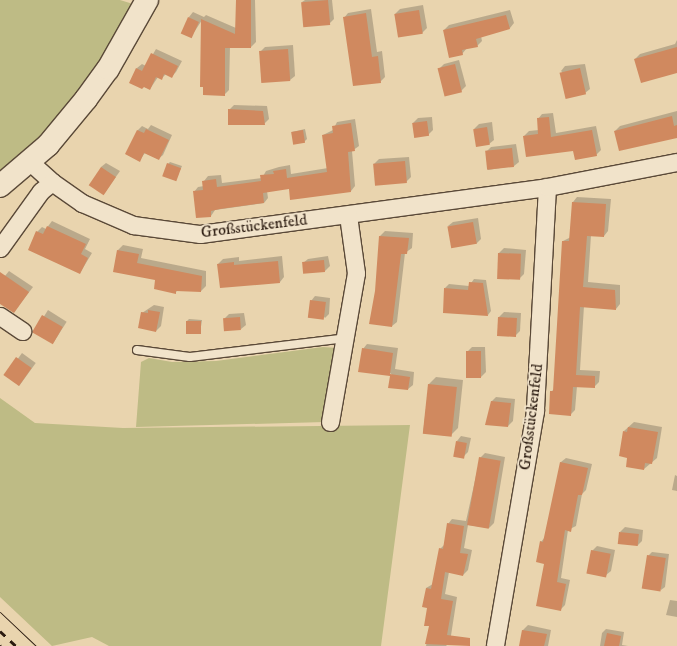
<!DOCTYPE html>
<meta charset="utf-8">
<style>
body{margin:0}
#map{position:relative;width:677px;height:646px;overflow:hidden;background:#e9d4ae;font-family:"IM FELL DW Pica",serif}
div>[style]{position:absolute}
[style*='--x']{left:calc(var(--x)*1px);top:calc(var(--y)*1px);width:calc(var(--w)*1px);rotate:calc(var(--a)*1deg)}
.green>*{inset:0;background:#bebb85}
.shadow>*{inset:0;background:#0003;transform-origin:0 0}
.building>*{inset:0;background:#d0895f;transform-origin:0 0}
.roads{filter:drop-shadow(1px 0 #5a4938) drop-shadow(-1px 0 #5a4938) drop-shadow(0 1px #5a4938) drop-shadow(0 -1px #5a4938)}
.service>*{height:8px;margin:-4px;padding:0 4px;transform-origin:4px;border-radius:4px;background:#f1e3ca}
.minor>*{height:17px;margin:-8.5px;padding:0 8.5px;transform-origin:8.5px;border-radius:8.5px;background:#f1e3ca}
.secondary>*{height:22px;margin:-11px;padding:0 11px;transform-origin:11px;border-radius:11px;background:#f1e3ca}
.tram>*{height:1px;margin:-0.5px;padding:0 0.5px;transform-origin:0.5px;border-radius:0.5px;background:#2b1b10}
.rail>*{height:3px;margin-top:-1.5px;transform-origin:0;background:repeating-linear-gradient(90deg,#2b1b10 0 7px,transparent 0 14px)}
span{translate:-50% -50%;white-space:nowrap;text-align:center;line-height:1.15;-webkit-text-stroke:3.5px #f1e3ca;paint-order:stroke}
.street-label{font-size:16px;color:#2b1b10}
</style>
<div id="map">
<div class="green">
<div style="clip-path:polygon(0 0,120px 0,133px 4px,86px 99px,0 180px)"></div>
<div style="clip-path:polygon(323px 347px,337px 348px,325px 422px,136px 427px,141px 362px,149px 358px,172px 362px,216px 361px)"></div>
<div style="clip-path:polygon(0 398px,35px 423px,123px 428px,410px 425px,381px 646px,109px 646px,92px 637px,52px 646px,0 597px)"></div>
</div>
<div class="shadow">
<div style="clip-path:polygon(237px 0,255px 0,256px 42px,251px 47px,230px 47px,229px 90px,224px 95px,202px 20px,191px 37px,189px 17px,193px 12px,204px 17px,206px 15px,236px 28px)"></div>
<div style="clip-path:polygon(305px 0,332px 0,334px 19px,329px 24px,302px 2px)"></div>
<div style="clip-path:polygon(423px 5px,427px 28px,422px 33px,395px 14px,400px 9px)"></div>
<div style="clip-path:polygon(371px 9px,377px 52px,382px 51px,385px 77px,380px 82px,344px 18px,348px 13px)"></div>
<div style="clip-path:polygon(510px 10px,514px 23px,510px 28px,481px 36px,482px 41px,477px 46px,467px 48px,462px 54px,444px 30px,449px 25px)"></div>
<div style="clip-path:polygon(677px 40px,677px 64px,635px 59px,640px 54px,675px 44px)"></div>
<div style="clip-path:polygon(293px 45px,295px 76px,290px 80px,262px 82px,260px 52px,265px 47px)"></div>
<div style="clip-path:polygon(156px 49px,182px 61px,176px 72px,172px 76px,166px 74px,161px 79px,158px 77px,150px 89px,130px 82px,137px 68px,142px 64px,146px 66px)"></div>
<div style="clip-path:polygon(459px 60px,466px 86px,461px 91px,439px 69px,444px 64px)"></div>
<div style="clip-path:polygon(585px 64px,590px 89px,585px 93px,561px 71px,565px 66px)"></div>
<div style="clip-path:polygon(234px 105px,267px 106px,269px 119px,264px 124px,229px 110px)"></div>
<div style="clip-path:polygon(677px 111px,677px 138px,615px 131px,620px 126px)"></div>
<div style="clip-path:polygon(553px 113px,556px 133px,596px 126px,601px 150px,596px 155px,524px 136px,529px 131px,539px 130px,538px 119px,542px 114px)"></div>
<div style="clip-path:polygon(432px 117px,433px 130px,428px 135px,413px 123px,418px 118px)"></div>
<div style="clip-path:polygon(355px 119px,359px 146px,352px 151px,355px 186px,351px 191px,289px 188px,267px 191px,268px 198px,264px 203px,215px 210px,211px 216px,194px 192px,198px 187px,204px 186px,204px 181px,208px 176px,221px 175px,222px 183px,262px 178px,266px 171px,279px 167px,290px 165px,291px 174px,328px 168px,323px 135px,333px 130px,337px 122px)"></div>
<div style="clip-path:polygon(492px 122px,494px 140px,489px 144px,474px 129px,479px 124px)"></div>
<div style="clip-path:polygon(151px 125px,172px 135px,163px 155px,158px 159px,145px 153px,139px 161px,126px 154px,138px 130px,142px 126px,148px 129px)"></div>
<div style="clip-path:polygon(305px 129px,307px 139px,304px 142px,292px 132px)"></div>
<div style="clip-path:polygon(516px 144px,519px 162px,514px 166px,488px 170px,486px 152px,491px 147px)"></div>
<div style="clip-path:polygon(409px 157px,411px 177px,406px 182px,374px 164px,379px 159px)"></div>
<div style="clip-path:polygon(170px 162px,182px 166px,176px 179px,168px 164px)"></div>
<div style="clip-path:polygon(106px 163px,120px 171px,104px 194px,101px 167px)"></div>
<div style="clip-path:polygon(577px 197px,611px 199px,608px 231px,604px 236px,591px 235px,588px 282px,620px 285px,620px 304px,616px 309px,584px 306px,580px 370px,600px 371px,599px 382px,594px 387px,577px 386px,575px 410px,570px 415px,551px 392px,554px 389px,563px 241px,571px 237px,573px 202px)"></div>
<div style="clip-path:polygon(478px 218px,481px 239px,476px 244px,448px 226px,453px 222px)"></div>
<div style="clip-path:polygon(52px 221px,90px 239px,85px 249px,92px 253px,80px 273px,37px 232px,42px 227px,46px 229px)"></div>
<div style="clip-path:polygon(385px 231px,413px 233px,412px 248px,405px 253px,397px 322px,392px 326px,376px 291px,380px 236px)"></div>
<div style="clip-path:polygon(123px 245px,143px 249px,141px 258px,206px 271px,206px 286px,201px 291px,178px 290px,175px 293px,157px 279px,114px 271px,118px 250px)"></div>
<div style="clip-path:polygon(504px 248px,526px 250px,524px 274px,519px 279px,499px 253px)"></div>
<div style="clip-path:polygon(282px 256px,284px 277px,280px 282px,218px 264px,223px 259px,239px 257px,239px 261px)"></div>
<div style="clip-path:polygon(328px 256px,330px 266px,325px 271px,303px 263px,308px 259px)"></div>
<div style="clip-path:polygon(9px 271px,33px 287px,14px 312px,0 303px,0 282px)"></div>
<div style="clip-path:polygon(474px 279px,486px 280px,491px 311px,488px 315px,445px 288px,449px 284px,469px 286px)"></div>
<div style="clip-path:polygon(315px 296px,330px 298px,329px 314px,325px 318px,311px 301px)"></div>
<div style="clip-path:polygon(154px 305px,164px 307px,161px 326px,156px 331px,142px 313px)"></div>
<div style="left:48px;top:310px;width:22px;height:25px;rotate:32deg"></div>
<div style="clip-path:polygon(504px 312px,521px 313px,520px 331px,515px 336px,498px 335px,499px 317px)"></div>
<div style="clip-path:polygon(244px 313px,246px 325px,241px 329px,224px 319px,229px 314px)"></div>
<div style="clip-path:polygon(189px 319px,202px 320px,200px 333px,187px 321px)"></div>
<div style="clip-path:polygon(367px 344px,398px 348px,395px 369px,414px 372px,413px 385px,408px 389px,363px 349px)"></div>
<div style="clip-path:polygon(472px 347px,485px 347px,486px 372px,481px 377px,467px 352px)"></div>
<div style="left:22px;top:353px;width:17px;height:28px;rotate:36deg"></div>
<div style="clip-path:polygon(436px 377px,463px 380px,458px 428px,450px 436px,423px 433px,429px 384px)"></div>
<div style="clip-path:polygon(496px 397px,515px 399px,513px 421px,508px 426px,491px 402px)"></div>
<div style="clip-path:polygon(634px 422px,662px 427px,657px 458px,644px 469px,624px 431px)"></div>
<div style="clip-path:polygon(461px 436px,471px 438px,468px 452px,463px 457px,457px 441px)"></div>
<div style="clip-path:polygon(485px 453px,505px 457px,494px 523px,489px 528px,468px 525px,464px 548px,472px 550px,468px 570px,463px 575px,449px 572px,445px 594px,457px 597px,450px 642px,446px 646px,426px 646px,430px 626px,426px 588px,433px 584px,440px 549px,445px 544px,448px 524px,452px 519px,466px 521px,480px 458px)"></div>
<div style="clip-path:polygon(566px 458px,592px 464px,586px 490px,582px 494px,576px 526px,568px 530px,561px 578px,570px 580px,565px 605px,560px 610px,541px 542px,545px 537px,561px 462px)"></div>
<div style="clip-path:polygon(675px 475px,677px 476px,677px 491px,672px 490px)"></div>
<div style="clip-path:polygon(625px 527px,643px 530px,642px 541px,637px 546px,620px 532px)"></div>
<div style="clip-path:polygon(597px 546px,615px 550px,611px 571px,606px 575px,592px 551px)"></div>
<div style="clip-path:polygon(652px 552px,669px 554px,665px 587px,661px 590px,648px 556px)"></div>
<div style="clip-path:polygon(670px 600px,677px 601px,677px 617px,666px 615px)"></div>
<div style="clip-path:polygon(528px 625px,551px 630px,548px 646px,520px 646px,523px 630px)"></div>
<div style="clip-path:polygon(606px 629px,624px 632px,622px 645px,628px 646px,600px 646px,602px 633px)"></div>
</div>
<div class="building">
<div style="clip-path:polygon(236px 0,251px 0,251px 48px,225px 48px,225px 96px,203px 95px,203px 87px,200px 87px,201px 19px,235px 34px)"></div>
<div style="left:328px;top:0;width:25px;height:27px;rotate:85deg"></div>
<div style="left:419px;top:10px;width:24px;height:25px;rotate:81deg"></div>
<div style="clip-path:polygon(366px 13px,372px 57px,378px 56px,381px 83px,353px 86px,343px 17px)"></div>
<div style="clip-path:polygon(506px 15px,510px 29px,476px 39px,478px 47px,462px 50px,463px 55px,449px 58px,443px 30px)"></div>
<div style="left:188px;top:17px;width:12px;height:18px;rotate:24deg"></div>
<div style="clip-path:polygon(677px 47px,677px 73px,641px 83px,634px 59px)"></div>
<div style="left:288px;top:49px;width:32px;height:29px;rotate:86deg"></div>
<div style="clip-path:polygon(151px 53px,178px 66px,172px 78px,164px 74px,162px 80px,156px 77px,150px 90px,144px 87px,142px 89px,129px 83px,136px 68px,142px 71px)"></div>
<div style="left:455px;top:64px;width:29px;height:18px;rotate:76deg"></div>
<div style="left:580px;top:68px;width:27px;height:21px;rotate:77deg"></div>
<div style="clip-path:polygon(228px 109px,263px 111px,265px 125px,228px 125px)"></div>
<div style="clip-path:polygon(672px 116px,674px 126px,677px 125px,677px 138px,619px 151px,614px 131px)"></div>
<div style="clip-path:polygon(549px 117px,551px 137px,592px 130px,597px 156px,575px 160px,573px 151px,526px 157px,523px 136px,538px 134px,537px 118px)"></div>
<div style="left:427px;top:121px;width:15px;height:15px;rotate:82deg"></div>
<div style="clip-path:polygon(351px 123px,355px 151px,348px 152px,351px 192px,290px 200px,289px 189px,263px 193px,264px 203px,220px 209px,211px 211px,211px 217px,196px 218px,193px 191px,203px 190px,202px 181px,216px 179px,217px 187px,261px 181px,260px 175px,274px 174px,273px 171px,286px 169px,287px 178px,327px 172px,322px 135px,333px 133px,332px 126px)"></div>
<div style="left:487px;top:127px;width:18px;height:14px;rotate:81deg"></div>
<div style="clip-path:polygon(146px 129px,169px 140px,159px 160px,144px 153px,140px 162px,125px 154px,137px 130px,144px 133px)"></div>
<div style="left:303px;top:130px;width:13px;height:12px;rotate:81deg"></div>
<div style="left:512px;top:148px;width:19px;height:27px;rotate:84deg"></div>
<div style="left:405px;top:161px;width:22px;height:32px;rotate:85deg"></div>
<div style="left:167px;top:163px;width:15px;height:14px;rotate:20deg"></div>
<div style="left:101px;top:167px;width:18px;height:22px;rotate:34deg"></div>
<div style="clip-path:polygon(572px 202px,606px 204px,604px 237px,587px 236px,583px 287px,615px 290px,616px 310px,580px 307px,576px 375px,595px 376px,595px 388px,573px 387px,571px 416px,549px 414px,550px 391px,553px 391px,562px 241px,569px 241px)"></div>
<div style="left:473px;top:222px;width:22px;height:26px;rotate:80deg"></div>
<div style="clip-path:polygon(47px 226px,86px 244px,81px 254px,88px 258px,80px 274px,28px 250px,36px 231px,43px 234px)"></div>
<div style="clip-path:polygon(379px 236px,409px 238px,407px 254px,401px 254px,392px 327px,369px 324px,375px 291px)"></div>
<div style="clip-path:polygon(117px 250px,139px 254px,137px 263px,202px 276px,201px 292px,176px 291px,176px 294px,154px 289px,155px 280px,113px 272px)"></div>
<div style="left:498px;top:253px;width:23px;height:26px;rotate:2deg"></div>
<div style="left:324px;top:260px;width:12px;height:22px;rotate:85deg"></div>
<div style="clip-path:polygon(278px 261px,280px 283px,220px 288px,217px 264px,234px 262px,234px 265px)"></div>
<div style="clip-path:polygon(0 272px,29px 292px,14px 313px,0 304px)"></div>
<div style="clip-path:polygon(469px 282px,483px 283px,488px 316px,443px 313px,444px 288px,468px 290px)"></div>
<div style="left:310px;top:300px;width:16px;height:18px;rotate:7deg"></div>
<div style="clip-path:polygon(148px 310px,160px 312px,156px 332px,138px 328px,141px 312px,148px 313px)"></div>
<div style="left:42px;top:315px;width:24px;height:20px;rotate:30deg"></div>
<div style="left:240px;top:317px;width:13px;height:17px;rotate:86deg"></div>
<div style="left:498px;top:317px;width:19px;height:19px;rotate:3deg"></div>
<div style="left:186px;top:321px;width:15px;height:13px"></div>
<div style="clip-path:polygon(362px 348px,393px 353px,390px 374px,410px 377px,408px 390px,388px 388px,390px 376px,358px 372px)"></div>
<div style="left:466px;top:351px;width:15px;height:27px"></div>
<div style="left:16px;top:357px;width:19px;height:22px;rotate:35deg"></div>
<div style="left:428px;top:384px;width:29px;height:50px;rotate:6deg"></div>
<div style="clip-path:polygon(491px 401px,511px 403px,508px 427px,485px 425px)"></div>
<div style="clip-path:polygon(628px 427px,658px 432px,652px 464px,645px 463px,644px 470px,626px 467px,627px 458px,619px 456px,623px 431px,627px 432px)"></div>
<div style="left:456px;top:441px;width:11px;height:16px;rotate:10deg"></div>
<div style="left:479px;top:457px;width:22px;height:69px;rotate:10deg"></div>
<div style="clip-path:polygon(560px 462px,588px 468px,582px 495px,578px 495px,571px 532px,565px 530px,557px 582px,566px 584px,561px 611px,536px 606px,544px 564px,536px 562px,540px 541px,543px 542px)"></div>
<div style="clip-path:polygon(447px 523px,464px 526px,460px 553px,468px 554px,463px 576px,445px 572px,441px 599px,453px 601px,447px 635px,470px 638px,470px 646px,425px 644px,429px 626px,424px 626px,427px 608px,422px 607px,426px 588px,431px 589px,439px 548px,443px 549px)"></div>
<div style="left:619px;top:532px;width:20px;height:12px;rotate:6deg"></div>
<div style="left:591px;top:550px;width:20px;height:24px;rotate:11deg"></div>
<div style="left:647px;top:555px;width:19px;height:34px;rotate:9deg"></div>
<div style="clip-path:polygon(522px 630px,547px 634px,544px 646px,519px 646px)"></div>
<div style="clip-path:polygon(607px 633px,621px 636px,619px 646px,604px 646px)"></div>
</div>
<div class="roads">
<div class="service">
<div style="--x:137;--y:350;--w:53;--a:7.5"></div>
<div style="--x:190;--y:357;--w:157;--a:-6.9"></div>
</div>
<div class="minor">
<div style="--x:30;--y:162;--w:30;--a:42"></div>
<div style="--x:52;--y:182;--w:37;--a:35"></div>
<div style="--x:82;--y:203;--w:56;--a:23.3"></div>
<div style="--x:133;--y:225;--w:68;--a:7.7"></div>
<div style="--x:200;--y:234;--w:350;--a:-7.7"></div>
<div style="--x:547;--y:187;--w:224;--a:93.1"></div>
<div style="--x:535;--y:411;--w:238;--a:99.7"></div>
<div style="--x:547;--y:187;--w:132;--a:-10.9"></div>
<div style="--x:0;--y:248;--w:70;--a:-54.3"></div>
<div style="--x:41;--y:191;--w:14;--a:-39"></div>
<div style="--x:0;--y:316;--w:27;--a:34"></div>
<div style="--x:330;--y:422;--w:151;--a:-80.1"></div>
<div style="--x:356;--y:273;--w:59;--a:-97.9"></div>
</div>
<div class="secondary">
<div style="--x:0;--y:186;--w:63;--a:-40.5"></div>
<div style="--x:48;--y:145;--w:60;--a:-50.4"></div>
<div style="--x:86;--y:99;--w:37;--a:-54"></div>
<div style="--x:108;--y:69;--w:79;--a:-60.5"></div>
</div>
</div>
<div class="tram">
<div style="--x:0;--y:612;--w:50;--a:43.4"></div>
</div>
<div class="rail">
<div style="--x:0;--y:631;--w:22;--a:43"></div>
<div style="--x:0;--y:645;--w:1;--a:45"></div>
</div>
<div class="street-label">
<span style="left:254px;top:226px;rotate:-7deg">Großstückenfeld</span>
<span style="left:531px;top:417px;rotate:-83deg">Großstückenfeld</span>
</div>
</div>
